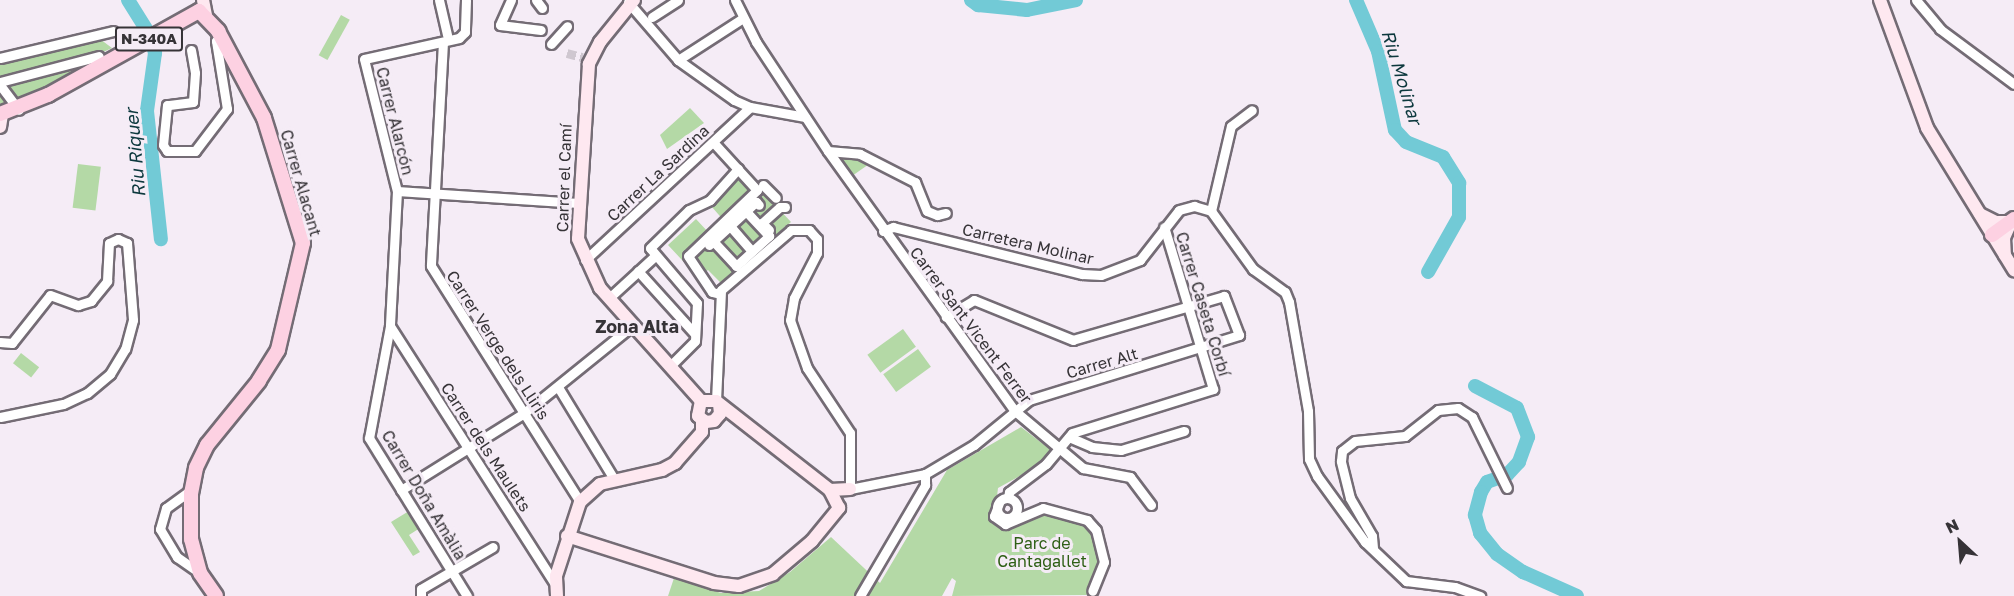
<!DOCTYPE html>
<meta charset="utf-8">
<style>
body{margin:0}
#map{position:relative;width:2014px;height:596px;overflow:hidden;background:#f5ecf6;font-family:"Golos Text",sans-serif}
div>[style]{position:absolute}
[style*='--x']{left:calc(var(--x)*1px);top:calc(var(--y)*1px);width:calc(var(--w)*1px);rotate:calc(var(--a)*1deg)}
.green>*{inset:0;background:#b4d9a6;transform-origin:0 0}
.river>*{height:14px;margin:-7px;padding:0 7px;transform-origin:7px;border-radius:7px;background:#72cad6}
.street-tunnel>*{height:9px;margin-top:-4.5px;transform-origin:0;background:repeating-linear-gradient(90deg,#cfc7d0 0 9px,transparent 0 13.5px)}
.roads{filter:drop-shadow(2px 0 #746c75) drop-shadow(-2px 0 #746c75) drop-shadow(0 2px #746c75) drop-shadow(0 -2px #746c75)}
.street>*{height:9px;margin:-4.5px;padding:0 4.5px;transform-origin:4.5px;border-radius:4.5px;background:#fff}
.street>.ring{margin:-4.5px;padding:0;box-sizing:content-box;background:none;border:9px solid #fff;border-radius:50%}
.secondary>*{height:12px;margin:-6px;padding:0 6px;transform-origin:6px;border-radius:6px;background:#fee8f0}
.primary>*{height:14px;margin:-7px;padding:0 7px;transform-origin:7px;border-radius:7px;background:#fdd1e2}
span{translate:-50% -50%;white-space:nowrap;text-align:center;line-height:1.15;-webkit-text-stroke:6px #f5ecf6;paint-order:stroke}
.shield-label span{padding:2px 4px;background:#f5ecf6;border:2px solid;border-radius:4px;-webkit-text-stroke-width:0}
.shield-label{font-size:15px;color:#363337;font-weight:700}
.street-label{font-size:16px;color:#363337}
.park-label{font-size:16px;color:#2e5f15}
.water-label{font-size:18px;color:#0c383d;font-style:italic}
.neighbourhood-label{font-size:18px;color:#363337;font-weight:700}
.north{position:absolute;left:1930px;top:512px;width:60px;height:60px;-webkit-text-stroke:4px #f5ecf6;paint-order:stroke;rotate:334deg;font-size:16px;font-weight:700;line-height:24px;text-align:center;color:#363337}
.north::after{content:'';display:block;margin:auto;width:21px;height:27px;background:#363337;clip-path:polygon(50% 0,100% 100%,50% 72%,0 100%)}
</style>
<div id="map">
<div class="green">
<div style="left:341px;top:15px;width:10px;height:46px;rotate:29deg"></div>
<div style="clip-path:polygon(100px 39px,112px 48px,99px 54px,100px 58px,37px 93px,0 105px,0 61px)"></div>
<div style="clip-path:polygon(690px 108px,704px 123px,667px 149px,660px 135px)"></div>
<div style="clip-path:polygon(844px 152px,872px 162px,852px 176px,839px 157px)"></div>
<div style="left:78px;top:164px;width:23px;height:44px;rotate:7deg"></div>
<div style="left:738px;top:179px;width:20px;height:38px;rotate:49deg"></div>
<div style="clip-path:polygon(761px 190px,791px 222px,721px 283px,708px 270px,703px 274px,709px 289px,668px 245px,696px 219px,709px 233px)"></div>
<div style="left:903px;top:329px;width:22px;height:44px;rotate:54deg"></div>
<div style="left:918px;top:349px;width:22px;height:43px;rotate:54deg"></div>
<div style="left:21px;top:353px;width:23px;height:13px;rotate:38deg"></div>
<div style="clip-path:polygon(1021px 427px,1052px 451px,1036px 467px,998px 488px,995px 513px,1007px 521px,1029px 510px,1083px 519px,1094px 535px,1100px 569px,1092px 591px,1086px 595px,952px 596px,956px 581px,952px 578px,942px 596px,668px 596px,674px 578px,721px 593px,759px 591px,790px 572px,831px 537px,880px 583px,947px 470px)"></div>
<div style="clip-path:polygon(409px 511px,420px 528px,409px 535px,420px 552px,413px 556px,391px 522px)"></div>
</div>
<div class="river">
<div style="--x:128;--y:0;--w:40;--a:58"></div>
<div style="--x:149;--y:34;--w:20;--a:72"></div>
<div style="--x:155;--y:53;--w:59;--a:97.9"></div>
<div style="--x:147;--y:111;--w:129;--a:83.8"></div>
<div style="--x:971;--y:0;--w:9;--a:36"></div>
<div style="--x:978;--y:5;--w:49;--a:5.8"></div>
<div style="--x:1027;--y:10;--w:50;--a:-11.5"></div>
<div style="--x:1356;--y:0;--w:56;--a:66.7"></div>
<div style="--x:1378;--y:51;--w:81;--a:77.9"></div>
<div style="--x:1395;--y:130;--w:16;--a:47"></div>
<div style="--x:1406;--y:142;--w:40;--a:22"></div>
<div style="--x:1443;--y:157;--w:31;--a:58"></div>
<div style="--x:1459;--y:183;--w:34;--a:90"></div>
<div style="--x:1459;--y:217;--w:63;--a:119.4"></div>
<div style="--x:1475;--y:386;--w:47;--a:27.6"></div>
<div style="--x:1517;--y:408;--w:31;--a:69"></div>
<div style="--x:1528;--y:437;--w:27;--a:110"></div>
<div style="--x:1519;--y:462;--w:18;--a:133"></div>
<div style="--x:1507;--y:475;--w:21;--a:161"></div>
<div style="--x:1487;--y:482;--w:12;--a:121"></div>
<div style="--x:1481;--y:492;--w:24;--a:105"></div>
<div style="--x:1475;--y:515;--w:19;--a:74"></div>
<div style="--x:1480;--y:533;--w:27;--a:51"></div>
<div style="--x:1497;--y:554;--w:32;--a:35"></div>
<div style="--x:1523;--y:572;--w:59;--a:24"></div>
</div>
<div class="street-tunnel">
<div style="--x:567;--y:53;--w:16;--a:15"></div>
</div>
<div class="roads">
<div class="street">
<div style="--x:439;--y:0;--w:36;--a:77"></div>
<div style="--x:466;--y:0;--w:32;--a:92"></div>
<div style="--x:465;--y:32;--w:8;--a:135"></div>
<div style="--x:459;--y:38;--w:97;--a:167.5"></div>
<div style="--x:364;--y:59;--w:136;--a:76"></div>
<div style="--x:397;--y:191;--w:135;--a:93"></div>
<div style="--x:390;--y:326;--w:114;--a:100.6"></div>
<div style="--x:369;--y:438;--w:186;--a:58.2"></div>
<div style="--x:511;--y:0;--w:27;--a:114"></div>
<div style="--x:500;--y:25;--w:41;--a:7"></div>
<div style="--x:536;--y:0;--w:10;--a:53"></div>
<div style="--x:735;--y:0;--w:47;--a:63.4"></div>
<div style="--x:756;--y:42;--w:131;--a:56.6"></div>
<div style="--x:828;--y:151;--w:320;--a:54.3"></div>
<div style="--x:1015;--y:411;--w:89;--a:40"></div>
<div style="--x:1083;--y:468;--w:48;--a:10.8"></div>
<div style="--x:1130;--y:477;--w:35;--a:53"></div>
<div style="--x:1916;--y:0;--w:38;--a:50"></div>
<div style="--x:1940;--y:29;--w:92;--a:36.6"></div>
<div style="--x:628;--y:2;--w:77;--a:49.2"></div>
<div style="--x:678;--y:60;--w:69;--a:35.5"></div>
<div style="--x:734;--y:100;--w:17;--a:24"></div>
<div style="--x:750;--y:107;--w:56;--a:10.3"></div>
<div style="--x:652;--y:17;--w:31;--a:-33"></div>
<div style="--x:443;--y:42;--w:224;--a:93.1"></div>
<div style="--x:431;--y:266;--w:279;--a:57.7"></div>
<div style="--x:551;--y:44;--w:24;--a:-48"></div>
<div style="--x:191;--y:50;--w:23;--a:80"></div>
<div style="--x:195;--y:73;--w:29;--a:94"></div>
<div style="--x:193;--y:102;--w:26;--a:173"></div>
<div style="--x:167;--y:105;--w:40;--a:95.7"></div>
<div style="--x:163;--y:145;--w:7;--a:56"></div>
<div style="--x:167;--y:151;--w:28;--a:0"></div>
<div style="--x:195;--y:151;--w:53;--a:-52.7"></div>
<div style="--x:227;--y:109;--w:69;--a:-99.2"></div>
<div style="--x:216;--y:41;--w:7;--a:-34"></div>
<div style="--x:0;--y:58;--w:116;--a:-13.4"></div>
<div style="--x:678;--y:60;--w:77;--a:-32.9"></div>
<div style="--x:0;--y:82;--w:102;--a:-14.7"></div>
<div style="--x:0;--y:85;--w:31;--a:53"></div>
<div style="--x:713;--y:142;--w:65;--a:47.5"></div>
<div style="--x:757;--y:190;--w:95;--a:136.3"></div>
<div style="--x:688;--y:256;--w:43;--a:56.3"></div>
<div style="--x:712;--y:292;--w:8;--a:14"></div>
<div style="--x:828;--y:151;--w:32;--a:5"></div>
<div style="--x:860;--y:154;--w:62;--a:27"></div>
<div style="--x:915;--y:182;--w:31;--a:68"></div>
<div style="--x:927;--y:211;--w:11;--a:22"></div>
<div style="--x:937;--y:215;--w:9;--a:-13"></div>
<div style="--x:763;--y:185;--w:18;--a:45"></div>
<div style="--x:397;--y:191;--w:182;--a:3.8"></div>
<div style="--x:1211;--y:211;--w:87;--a:-76.8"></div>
<div style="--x:1231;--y:126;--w:26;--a:-37"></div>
<div style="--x:730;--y:226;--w:33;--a:49"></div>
<div style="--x:769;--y:230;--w:10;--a:-135"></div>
<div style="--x:762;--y:223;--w:24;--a:-42"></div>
<div style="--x:780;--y:207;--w:5;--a:0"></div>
<div style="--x:883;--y:231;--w:11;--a:-22"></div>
<div style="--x:893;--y:227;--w:195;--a:14"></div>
<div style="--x:1082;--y:274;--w:19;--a:3"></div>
<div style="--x:1101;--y:275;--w:42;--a:-21"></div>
<div style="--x:1140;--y:260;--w:63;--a:-52"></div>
<div style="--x:1179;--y:210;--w:16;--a:-15"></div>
<div style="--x:1194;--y:206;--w:18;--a:16"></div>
<div style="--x:1211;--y:211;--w:72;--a:54.1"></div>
<div style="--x:1253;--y:269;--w:39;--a:36"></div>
<div style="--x:1285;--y:292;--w:11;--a:68"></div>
<div style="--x:1289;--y:302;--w:111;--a:80.1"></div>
<div style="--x:1308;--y:411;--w:48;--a:88.8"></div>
<div style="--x:1309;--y:459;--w:19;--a:65"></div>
<div style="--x:1317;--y:476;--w:82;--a:54"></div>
<div style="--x:1365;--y:542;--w:57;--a:43.6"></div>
<div style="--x:1406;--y:581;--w:49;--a:7"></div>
<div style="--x:1455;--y:587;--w:27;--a:20"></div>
<div style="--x:713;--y:241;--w:34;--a:47"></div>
<div style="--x:736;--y:266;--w:45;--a:-42.3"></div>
<div style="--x:769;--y:236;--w:34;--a:-133"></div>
<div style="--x:709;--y:245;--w:64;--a:-42.5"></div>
<div style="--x:756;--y:202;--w:4;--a:45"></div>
<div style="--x:585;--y:260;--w:225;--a:-42.8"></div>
<div style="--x:638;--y:271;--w:85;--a:47.9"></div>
<div style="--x:609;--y:298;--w:62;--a:-42.4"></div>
<div style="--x:390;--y:326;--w:306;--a:57.4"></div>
<div style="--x:0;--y:342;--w:12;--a:5"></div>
<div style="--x:12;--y:343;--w:61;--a:-51.6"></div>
<div style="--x:50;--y:295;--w:30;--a:20"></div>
<div style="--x:78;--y:305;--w:14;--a:-17"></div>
<div style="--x:91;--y:301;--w:26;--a:-51"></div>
<div style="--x:107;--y:281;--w:38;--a:-87"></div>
<div style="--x:109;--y:243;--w:10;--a:-24"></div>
<div style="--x:118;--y:239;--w:10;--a:24"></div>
<div style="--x:127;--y:243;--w:77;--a:85.5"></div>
<div style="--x:133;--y:320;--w:30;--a:105"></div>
<div style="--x:125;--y:349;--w:29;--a:121"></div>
<div style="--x:110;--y:374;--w:30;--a:140"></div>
<div style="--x:87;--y:393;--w:26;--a:155"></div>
<div style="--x:63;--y:404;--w:64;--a:168.3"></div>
<div style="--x:670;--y:366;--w:35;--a:-45"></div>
<div style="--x:695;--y:341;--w:38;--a:-87"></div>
<div style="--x:697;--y:303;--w:72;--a:-130.5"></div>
<div style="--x:650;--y:248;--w:54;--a:-44.3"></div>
<div style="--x:689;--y:210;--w:23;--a:-25"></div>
<div style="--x:710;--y:200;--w:42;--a:-47.9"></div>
<div style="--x:558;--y:387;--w:108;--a:58.7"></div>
<div style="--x:716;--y:401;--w:111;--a:-87.4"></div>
<div style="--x:721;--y:290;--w:92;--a:-40.6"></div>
<div style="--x:791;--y:230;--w:18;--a:0"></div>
<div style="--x:809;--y:230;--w:12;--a:48"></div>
<div style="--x:817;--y:239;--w:14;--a:90"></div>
<div style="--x:817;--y:253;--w:51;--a:117.1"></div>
<div style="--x:794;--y:298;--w:22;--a:100"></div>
<div style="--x:790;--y:320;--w:51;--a:70.5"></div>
<div style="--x:807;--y:368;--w:78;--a:56.5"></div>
<div style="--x:850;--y:433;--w:56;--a:90"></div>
<div style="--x:1069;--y:437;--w:25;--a:23"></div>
<div style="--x:1092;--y:447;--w:29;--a:6"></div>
<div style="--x:1121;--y:450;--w:66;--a:-16.8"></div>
<div style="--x:850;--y:489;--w:76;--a:-11.3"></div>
<div style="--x:925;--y:474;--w:57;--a:-30.6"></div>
<div style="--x:974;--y:445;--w:71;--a:-39.3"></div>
<div style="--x:1029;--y:400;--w:220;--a:-17.2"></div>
<div style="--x:1239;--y:335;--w:42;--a:-111"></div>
<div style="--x:1224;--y:296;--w:157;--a:163.8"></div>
<div style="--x:1073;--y:340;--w:107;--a:-158"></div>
<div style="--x:974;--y:300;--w:33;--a:149"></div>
<div style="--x:191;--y:490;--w:31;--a:144"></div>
<div style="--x:166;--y:508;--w:22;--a:106"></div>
<div style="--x:160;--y:529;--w:33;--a:59"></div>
<div style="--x:177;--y:557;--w:28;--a:35"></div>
<div style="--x:401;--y:490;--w:145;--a:-32"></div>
<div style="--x:524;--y:413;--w:140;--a:-38.9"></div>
<div style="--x:1008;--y:498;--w:6;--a:-81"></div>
<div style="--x:1009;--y:492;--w:46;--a:-37.1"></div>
<div style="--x:1046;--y:464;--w:40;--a:-50"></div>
<div style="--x:1072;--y:433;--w:148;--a:-17.3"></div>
<div style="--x:1213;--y:389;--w:169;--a:-106.8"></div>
<div class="ring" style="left:997px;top:498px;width:11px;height:11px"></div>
<div style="--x:999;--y:503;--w:14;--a:111"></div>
<div style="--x:994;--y:516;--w:14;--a:36"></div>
<div style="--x:1005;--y:524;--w:41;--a:-22.8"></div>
<div style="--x:1043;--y:508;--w:46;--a:15.3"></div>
<div style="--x:1087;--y:520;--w:13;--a:48"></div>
<div style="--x:1096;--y:530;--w:33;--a:76"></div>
<div style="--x:1104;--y:562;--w:31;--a:112"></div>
<div style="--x:1373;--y:548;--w:12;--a:-95"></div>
<div style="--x:1372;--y:536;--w:44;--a:-120.1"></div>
<div style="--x:1350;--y:498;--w:38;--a:-104"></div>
<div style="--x:1341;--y:461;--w:10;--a:-84"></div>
<div style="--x:1342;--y:451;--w:16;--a:-38"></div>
<div style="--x:1355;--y:441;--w:50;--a:-5.7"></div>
<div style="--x:1405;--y:436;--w:42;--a:-38.2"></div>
<div style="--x:1438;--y:410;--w:20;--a:-6"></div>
<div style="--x:1458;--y:408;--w:17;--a:33"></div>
<div style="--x:1472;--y:417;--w:79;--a:63.8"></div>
<div style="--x:421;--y:596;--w:7;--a:-90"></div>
<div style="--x:421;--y:589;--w:83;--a:-30.3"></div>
<div style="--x:860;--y:596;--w:129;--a:-59.6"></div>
<div style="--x:925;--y:485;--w:11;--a:-90"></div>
</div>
<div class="secondary">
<div style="--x:203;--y:0;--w:16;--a:79"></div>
<div style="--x:634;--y:0;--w:54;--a:129"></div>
<div style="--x:600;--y:42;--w:25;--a:117"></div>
<div style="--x:589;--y:64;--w:175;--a:93.6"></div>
<div style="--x:578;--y:239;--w:54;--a:65.8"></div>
<div style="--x:600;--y:288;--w:152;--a:48.2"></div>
<div style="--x:1880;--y:0;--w:136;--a:69.8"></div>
<div style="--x:1927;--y:128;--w:167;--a:58.5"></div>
<div style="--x:0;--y:127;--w:13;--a:-81"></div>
<div style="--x:1980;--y:214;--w:18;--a:27"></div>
<div style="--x:1996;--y:222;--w:15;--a:0"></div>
<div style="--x:2011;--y:222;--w:17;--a:114"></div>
<div style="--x:2004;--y:238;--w:17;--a:87"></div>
<div style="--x:719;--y:404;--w:10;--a:84"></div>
<div style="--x:720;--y:414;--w:9;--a:131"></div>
<div style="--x:714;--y:421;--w:8;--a:173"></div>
<div style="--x:706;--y:422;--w:10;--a:-143"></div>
<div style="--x:698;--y:416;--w:15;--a:-79"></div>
<div style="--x:701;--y:401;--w:15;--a:0"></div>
<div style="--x:716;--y:401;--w:145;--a:38"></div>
<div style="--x:830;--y:490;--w:20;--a:-3"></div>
<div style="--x:567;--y:536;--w:154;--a:17.7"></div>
<div style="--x:714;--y:583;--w:25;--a:7"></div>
<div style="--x:739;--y:586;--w:36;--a:-19"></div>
<div style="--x:773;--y:574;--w:51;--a:-40.2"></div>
<div style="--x:812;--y:541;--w:43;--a:-50.7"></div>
<div style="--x:839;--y:508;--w:20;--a:-117"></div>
<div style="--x:557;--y:596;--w:20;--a:-93"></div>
<div style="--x:556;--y:576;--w:78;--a:-72"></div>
<div style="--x:580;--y:502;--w:27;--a:-42"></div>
<div style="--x:600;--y:484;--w:64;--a:-12.7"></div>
<div style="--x:662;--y:470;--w:15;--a:-28"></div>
<div style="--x:675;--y:463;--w:41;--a:-48.9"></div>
<div style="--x:702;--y:432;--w:11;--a:-90"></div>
</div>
<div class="primary">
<div style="--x:0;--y:114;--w:52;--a:-21.6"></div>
<div style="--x:48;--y:95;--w:173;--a:-29.1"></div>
<div style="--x:199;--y:11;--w:28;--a:46"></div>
<div style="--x:218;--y:31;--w:98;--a:62.1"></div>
<div style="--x:264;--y:118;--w:131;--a:72.7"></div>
<div style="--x:303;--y:243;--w:110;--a:103.2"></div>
<div style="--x:278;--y:350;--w:36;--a:122"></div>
<div style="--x:259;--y:381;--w:82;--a:129.1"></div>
<div style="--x:207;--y:445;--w:25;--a:116"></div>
<div style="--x:196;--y:468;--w:25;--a:101"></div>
<div style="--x:191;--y:493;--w:46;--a:90"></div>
<div style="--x:191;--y:539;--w:35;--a:75"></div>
<div style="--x:200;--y:573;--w:28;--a:55"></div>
<div style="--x:1992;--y:235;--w:27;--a:-36"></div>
</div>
</div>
<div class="shield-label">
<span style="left:149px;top:39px">N-340A</span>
</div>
<div class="street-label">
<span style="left:395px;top:121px;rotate:76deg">Carrer Alarcón</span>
<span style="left:658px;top:173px;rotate:-43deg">Carrer La Sardina</span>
<span style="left:564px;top:178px;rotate:-88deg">Carrer el Camí</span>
<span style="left:301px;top:183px;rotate:74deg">Carrer Alacant</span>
<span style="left:1028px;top:244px;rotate:13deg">Carretera Molinar</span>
<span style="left:1203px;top:304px;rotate:73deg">Carrer Caseta Corbí</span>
<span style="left:971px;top:325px;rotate:53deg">Carrer Sant Vicent Ferrer</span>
<span style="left:498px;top:345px;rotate:57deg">Carrer Verge dels Lliris</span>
<span style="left:1102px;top:363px;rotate:-16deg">Carrer Alt</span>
<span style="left:486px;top:447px;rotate:57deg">Carrer dels Maulets</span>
<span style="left:424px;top:495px;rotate:59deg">Carrer Doña Amàlia</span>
</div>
<div class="park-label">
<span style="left:1042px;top:552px">Parc de<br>Cantagallet</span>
</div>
<div class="water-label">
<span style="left:1402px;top:77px;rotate:73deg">Riu Molinar</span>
<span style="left:135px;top:153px;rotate:-95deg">Riu Riquer</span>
</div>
<div class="neighbourhood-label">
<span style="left:637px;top:326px">Zona Alta</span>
</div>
<div class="north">N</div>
</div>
